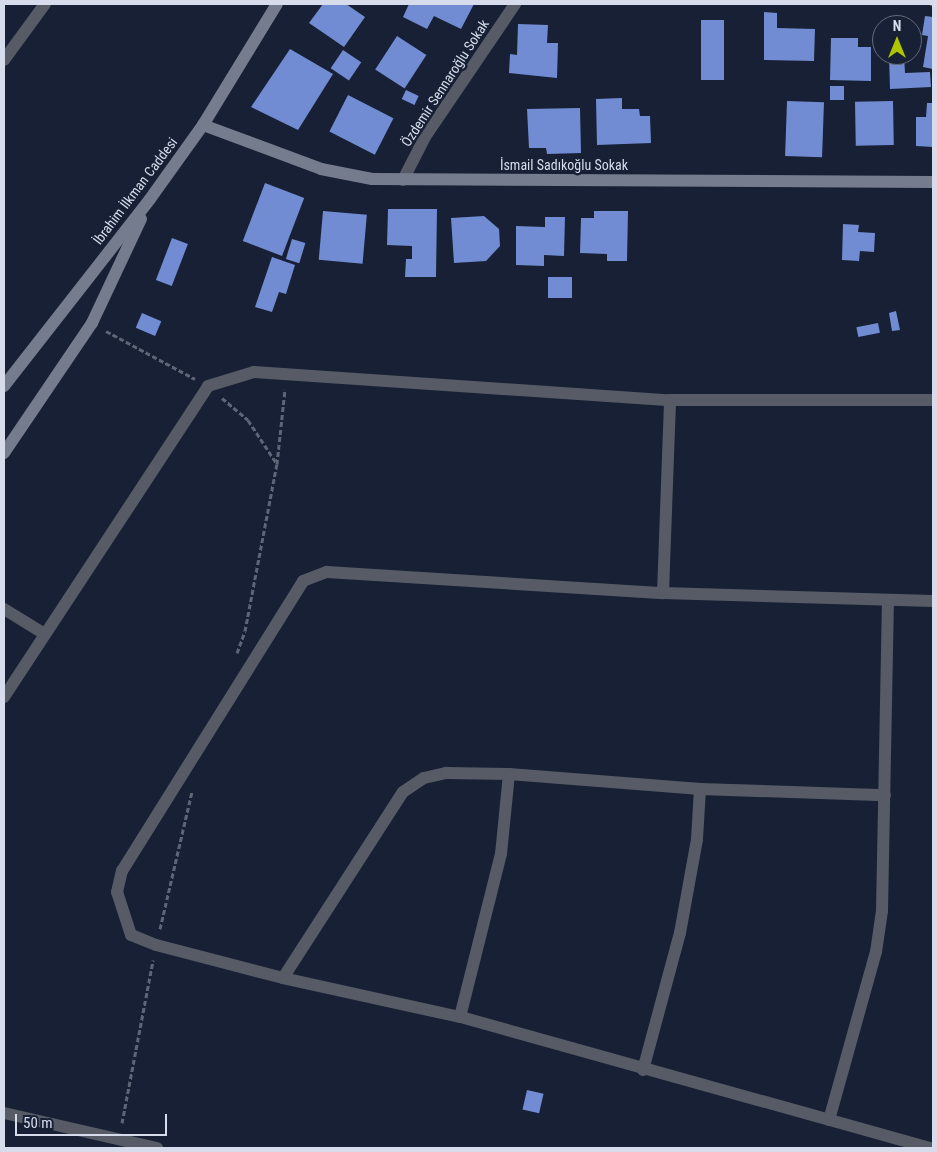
<!DOCTYPE html>
<meta charset="utf-8">
<style>
body{margin:0}
#map{position:relative;width:937px;height:1152px;overflow:hidden;background:#172035;font-family:"Roboto Condensed",sans-serif}
div>[style]{position:absolute}
[style*='--x']{left:calc(var(--x)*1px);top:calc(var(--y)*1px);width:calc(var(--w)*1px);rotate:calc(var(--a)*1deg)}
.building>*{inset:0;background:#718cd2;transform-origin:0 0}
.path>*{height:3px;margin-top:-1.5px;transform-origin:0;background:repeating-linear-gradient(90deg,#5d6577 0 5px,transparent 0 7.5px)}
.street>*{height:12px;margin:-6px;padding:0 6px;transform-origin:6px;border-radius:6px;background:#565b66}
.secondary>*{height:12px;margin:-6px;padding:0 6px;transform-origin:6px;border-radius:6px;background:#757c8e}
span{translate:-50% -50%;white-space:nowrap;text-align:center;line-height:1.15;-webkit-text-stroke:5px #172035;paint-order:stroke}
.street-label{font-size:14px;color:#d6dceb}
.frame{position:absolute;inset:0;border:5px solid #d6dceb;pointer-events:none}
.north{position:absolute;left:872px;top:15px;width:50px;height:50px;box-sizing:border-box;background:#172035;border:1px solid #636b7e;border-radius:50%;rotate:0deg;font-size:14px;font-weight:700;line-height:20px;text-align:center;color:#d6dceb}
.north::after{content:'';display:block;margin:auto;width:18px;height:22px;background:#b0c501;clip-path:polygon(50% 0,100% 100%,50% 72%,0 100%)}
.scale{position:absolute;left:15px;top:1114px;width:152px;height:22px;box-sizing:border-box;border:2px solid #d6dceb;border-top:0;padding-left:6px;font-size:15px;line-height:18px;white-space:nowrap;color:#d6dceb;-webkit-text-stroke:4px #172035;paint-order:stroke}
</style>
<div id="map">
<div class="building">
<div style="clip-path:polygon(323px 4px,346px 4px,365px 17px,344px 47px,309px 23px)"></div>
<div style="clip-path:polygon(409px 4px,474px 4px,461px 29px,434px 16px,427px 29px,403px 17px)"></div>
<div style="clip-path:polygon(764px 12px,777px 13px,777px 28px,815px 29px,814px 61px,764px 60px)"></div>
<div style="clip-path:polygon(925px 16px,933px 17px,933px 69px,923px 67px,928px 36px,922px 35px)"></div>
<div style="left:701px;top:20px;width:23px;height:60px"></div>
<div style="clip-path:polygon(518px 24px,548px 25px,547px 43px,558px 43px,557px 78px,509px 73px,510px 54px,517px 55px)"></div>
<div style="left:397px;top:36px;width:35px;height:40px;rotate:33deg"></div>
<div style="clip-path:polygon(831px 38px,858px 38px,858px 47px,871px 47px,871px 81px,830px 80px)"></div>
<div style="clip-path:polygon(290px 49px,333px 74px,298px 130px,251px 107px)"></div>
<div style="left:343px;top:50px;width:22px;height:22px;rotate:34deg"></div>
<div style="clip-path:polygon(889px 55px,904px 55px,905px 73px,930px 72px,931px 87px,890px 89px)"></div>
<div style="left:844px;top:86px;width:14px;height:14px;rotate:90deg"></div>
<div style="left:406px;top:90px;width:14px;height:10px;rotate:25deg"></div>
<div style="left:348px;top:95px;width:51px;height:41px;rotate:27deg"></div>
<div style="clip-path:polygon(622px 98px,622px 109px,639px 109px,640px 116px,650px 116px,651px 143px,597px 145px,596px 99px)"></div>
<div style="left:787px;top:101px;width:37px;height:55px;rotate:2deg"></div>
<div style="left:893px;top:101px;width:44px;height:38px;rotate:89deg"></div>
<div style="clip-path:polygon(927px 103px,933px 103px,933px 147px,916px 146px,916px 117px,926px 117px)"></div>
<div style="clip-path:polygon(580px 108px,581px 153px,547px 154px,546px 148px,529px 148px,527px 109px)"></div>
<div style="left:265px;top:183px;width:42px;height:62px;rotate:21deg"></div>
<div style="clip-path:polygon(388px 209px,437px 209px,436px 277px,405px 277px,406px 259px,412px 259px,412px 246px,387px 245px)"></div>
<div style="left:323px;top:211px;width:44px;height:49px;rotate:5deg"></div>
<div style="clip-path:polygon(594px 211px,628px 211px,627px 261px,607px 261px,607px 254px,580px 253px,581px 218px,594px 218px)"></div>
<div style="clip-path:polygon(484px 216px,499px 229px,500px 246px,486px 261px,454px 263px,451px 218px)"></div>
<div style="clip-path:polygon(545px 217px,565px 217px,564px 256px,544px 255px,544px 266px,516px 265px,516px 226px,545px 227px)"></div>
<div style="clip-path:polygon(843px 224px,859px 225px,858px 232px,875px 233px,874px 252px,860px 251px,859px 261px,842px 260px)"></div>
<div style="left:172px;top:238px;width:17px;height:45px;rotate:21deg"></div>
<div style="left:292px;top:239px;width:14px;height:21px;rotate:17deg"></div>
<div style="clip-path:polygon(272px 257px,295px 265px,286px 294px,279px 292px,272px 312px,255px 307px)"></div>
<div style="left:548px;top:277px;width:24px;height:21px"></div>
<div style="clip-path:polygon(896px 311px,900px 330px,892px 331px,889px 313px)"></div>
<div style="left:142px;top:313px;width:21px;height:16px;rotate:23deg"></div>
<div style="left:878px;top:323px;width:10px;height:22px;rotate:79deg"></div>
<div style="left:527px;top:1090px;width:17px;height:20px;rotate:13deg"></div>
</div>
<div class="path">
<div style="--x:930;--y:4;--w:3;--a:0"></div>
<div style="--x:106;--y:331;--w:101;--a:28.3"></div>
<div style="--x:222;--y:398;--w:34;--a:40"></div>
<div style="--x:248;--y:420;--w:53;--a:56.6"></div>
<div style="--x:237;--y:653;--w:23;--a:-70"></div>
<div style="--x:245;--y:631;--w:170;--a:-79.2"></div>
<div style="--x:277;--y:464;--w:75;--a:-83.9"></div>
<div style="--x:160;--y:929;--w:141;--a:-76.9"></div>
<div style="--x:122;--y:1123;--w:166;--a:-79.2"></div>
</div>
<div class="street">
<div style="--x:4;--y:60;--w:69;--a:-53.8"></div>
<div style="--x:403;--y:180;--w:48;--a:-62.9"></div>
<div style="--x:425;--y:137;--w:161;--a:-55.9"></div>
<div style="--x:663;--y:593;--w:193;--a:-87.9"></div>
<div style="--x:4;--y:609;--w:46;--a:31.6"></div>
<div style="--x:4;--y:697;--w:372;--a:-56.7"></div>
<div style="--x:208;--y:386;--w:48;--a:-16.9"></div>
<div style="--x:254;--y:372;--w:417;--a:3.9"></div>
<div style="--x:670;--y:400;--w:263;--a:0"></div>
<div style="--x:283;--y:978;--w:221;--a:-57.2"></div>
<div style="--x:403;--y:792;--w:25;--a:-34"></div>
<div style="--x:424;--y:778;--w:23;--a:-13"></div>
<div style="--x:446;--y:773;--w:63;--a:0.9"></div>
<div style="--x:509;--y:774;--w:192;--a:4.5"></div>
<div style="--x:700;--y:789;--w:185;--a:1.9"></div>
<div style="--x:460;--y:1017;--w:168;--a:-75.9"></div>
<div style="--x:501;--y:854;--w:80;--a:-84.3"></div>
<div style="--x:643;--y:1070;--w:142;--a:-74.9"></div>
<div style="--x:680;--y:933;--w:96;--a:-79.7"></div>
<div style="--x:697;--y:839;--w:50;--a:-86.6"></div>
<div style="--x:4;--y:1113;--w:157;--a:12.9"></div>
<div style="--x:829;--y:1120;--w:174;--a:-74.4"></div>
<div style="--x:876;--y:952;--w:41;--a:-81.7"></div>
<div style="--x:882;--y:911;--w:309;--a:-88.9"></div>
<div style="--x:930;--y:1148;--w:488;--a:-164.4"></div>
<div style="--x:460;--y:1017;--w:181;--a:-167.6"></div>
<div style="--x:283;--y:978;--w:131;--a:-165.4"></div>
<div style="--x:156;--y:945;--w:27;--a:-158"></div>
<div style="--x:131;--y:935;--w:45;--a:-108"></div>
<div style="--x:117;--y:892;--w:22;--a:-77"></div>
<div style="--x:122;--y:871;--w:342;--a:-58"></div>
<div style="--x:303;--y:581;--w:26;--a:-21"></div>
<div style="--x:327;--y:572;--w:337;--a:3.6"></div>
<div style="--x:663;--y:593;--w:270;--a:1.7"></div>
</div>
<div class="secondary">
<div style="--x:203;--y:125;--w:126;--a:20.4"></div>
<div style="--x:321;--y:169;--w:52;--a:11.1"></div>
<div style="--x:372;--y:179;--w:561;--a:0.31"></div>
<div style="--x:4;--y:386;--w:237;--a:-52"></div>
<div style="--x:150;--y:199;--w:91;--a:-54.4"></div>
<div style="--x:203;--y:125;--w:142;--a:-58.6"></div>
<div style="--x:4;--y:453;--w:157;--a:-55.9"></div>
<div style="--x:92;--y:323;--w:115;--a:-64.8"></div>
</div>
<div class="street-label">
<span style="left:445px;top:83px;rotate:-57deg">Özdemir Sennaroğlu Sokak</span>
<span style="left:564px;top:165px">İsmail Sadıkoğlu Sokak</span>
<span style="left:135px;top:191px;rotate:-53deg">İbrahim İlkman Caddesi</span>
</div>
<div class="frame"></div>
<div class="north">N</div>
<div class="scale">50 m</div>
</div>
